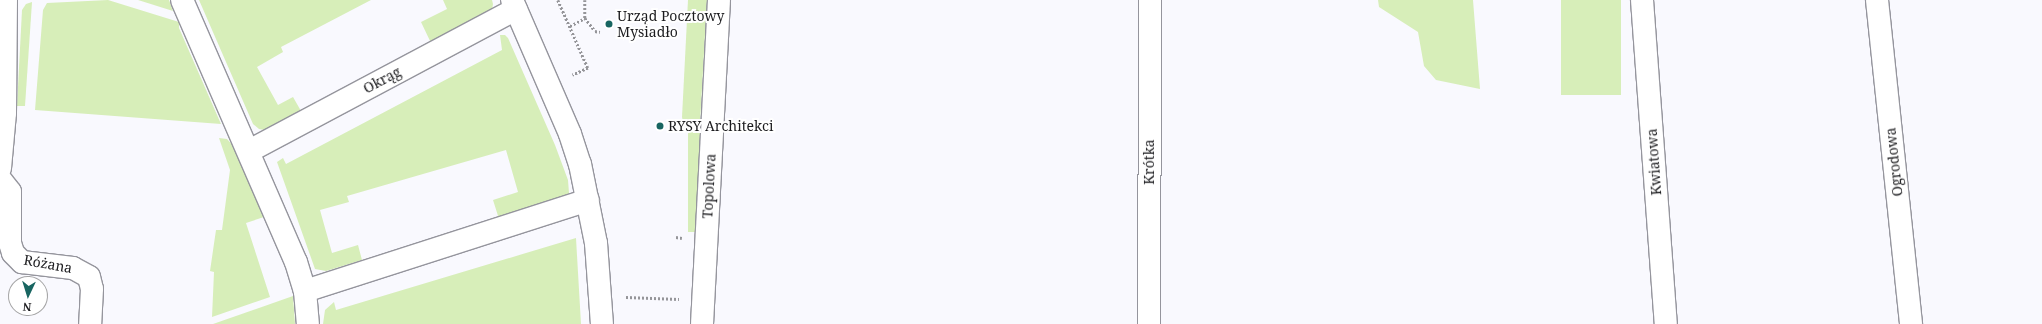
<!DOCTYPE html>
<meta charset="utf-8">
<style>
body{margin:0}
#map{position:relative;width:2042px;height:324px;overflow:hidden;background:#f9f9fe;font-family:"Noto Serif",serif}
div>[style]{position:absolute}
[style*='--x']{left:calc(var(--x)*1px);top:calc(var(--y)*1px);width:calc(var(--w)*1px);rotate:calc(var(--a)*1deg)}
.green>*{inset:0;background:#d7eeb9;transform-origin:0 0}
.path>*{height:2.5px;margin-top:-1.25px;transform-origin:0;background:repeating-linear-gradient(90deg,#959599 0 2px,transparent 0 4px)}
.roads{filter:drop-shadow(1px 0 #95959d) drop-shadow(-1px 0 #95959d) drop-shadow(0 1px #95959d) drop-shadow(0 -1px #95959d)}
.minor>*{height:22px;margin:-11px;padding:0 11px;transform-origin:11px;border-radius:11px;background:#fff}
.dots>*{width:11px;height:11px;translate:-50% -50%;box-sizing:border-box;border:2px solid #fff;border-radius:50%}
span{translate:-50% -50%;white-space:nowrap;text-align:center;line-height:1.15;-webkit-text-stroke:4px #fff;paint-order:stroke}
.poi-label{font-size:14px;color:#1c1c1f}
.left{translate:0 -50%;text-align:left}
.street-label{font-size:14px;color:#1c1c1f}
.north{position:absolute;left:8px;top:276px;width:40px;height:40px;box-sizing:border-box;background:#fff;border:1px solid #a4a4a5;border-radius:50%;rotate:184deg;font-size:11px;font-weight:700;line-height:16px;text-align:center;color:#1c1c1f}
.north::after{content:'';display:block;margin:auto;width:14px;height:18px;background:#186561;clip-path:polygon(50% 0,100% 100%,50% 72%,0 100%)}
</style>
<div id="map">
<div class="green">
<div style="clip-path:polygon(108px 0,179px 22px,179px 28px,221px 124px,35px 110px,43px 10px,47px 3px)"></div>
<div style="clip-path:polygon(138px 0,169px 0,173px 11px)"></div>
<div style="clip-path:polygon(199px 0,371px 0,281px 47px,283px 52px,257px 67px,278px 105px,293px 97px,301px 111px,265px 130px,259px 129px,253px 124px)"></div>
<div style="clip-path:polygon(443px 0,492px 0,493px 4px,492px 10px,431px 43px,421px 22px,447px 9px)"></div>
<div style="clip-path:polygon(688px 0,707px 0,700px 123px,683px 122px,682px 117px)"></div>
<div style="clip-path:polygon(1378px 0,1473px 0,1480px 89px,1436px 80px,1424px 66px,1418px 32px,1379px 7px)"></div>
<div style="left:1561px;top:0;width:60px;height:95px"></div>
<div style="clip-path:polygon(32px 2px,25px 106px,17px 106px,22px 10px,26px 4px)"></div>
<div style="clip-path:polygon(500px 35px,505px 35px,508px 38px,555px 145px,568px 180px,569px 193px,565px 198px,499px 219px,493px 200px,518px 192px,506px 150px,347px 196px,349px 202px,320px 210px,332px 253px,358px 245px,362px 260px,326px 271px,315px 269px,277px 162px,283px 158px,286px 164px,502px 50px)"></div>
<div style="left:688px;top:132px;width:13px;height:100px"></div>
<div style="clip-path:polygon(219px 138px,227px 139px,237px 150px,267px 216px,246px 223px,270px 297px,212px 317px,214px 272px,210px 271px,216px 230px,222px 230px,230px 170px)"></div>
<div style="clip-path:polygon(576px 238px,581px 324px,323px 324px,325px 310px,334px 302px,336px 310px)"></div>
<div style="clip-path:polygon(293px 296px,295px 324px,213px 324px)"></div>
</div>
<div class="path">
<div style="--x:558;--y:0;--w:74;--a:66.2"></div>
<div style="--x:588;--y:68;--w:17;--a:155"></div>
<div style="--x:585;--y:0;--w:18;--a:90"></div>
<div style="--x:585;--y:18;--w:16;--a:52"></div>
<div style="--x:595;--y:31;--w:5;--a:11"></div>
<div style="--x:570;--y:26;--w:17;--a:-28"></div>
<div style="--x:676;--y:237;--w:6;--a:9"></div>
<div style="--x:626;--y:297;--w:53;--a:2.2"></div>
</div>
<div class="roads">
<div class="minor">
<div style="--x:182;--y:0;--w:286;--a:66.5"></div>
<div style="--x:296;--y:262;--w:30;--a:73"></div>
<div style="--x:305;--y:291;--w:33;--a:85"></div>
<div style="--x:512;--y:0;--w:146;--a:66.6"></div>
<div style="--x:570;--y:134;--w:32;--a:72"></div>
<div style="--x:580;--y:164;--w:81;--a:78.6"></div>
<div style="--x:596;--y:243;--w:81;--a:85.8"></div>
<div style="--x:1642;--y:0;--w:325;--a:85.8"></div>
<div style="--x:1877;--y:0;--w:326;--a:84"></div>
<div style="--x:249;--y:151;--w:302;--a:-28"></div>
<div style="--x:0;--y:168;--w:55;--a:-84.8"></div>
<div style="--x:5;--y:113;--w:113;--a:-89.5"></div>
<div style="--x:0;--y:179;--w:16;--a:52"></div>
<div style="--x:10;--y:192;--w:51;--a:90"></div>
<div style="--x:10;--y:243;--w:10;--a:73"></div>
<div style="--x:13;--y:253;--w:13;--a:45"></div>
<div style="--x:22;--y:262;--w:51;--a:6.7"></div>
<div style="--x:73;--y:268;--w:18;--a:29"></div>
<div style="--x:89;--y:277;--w:12;--a:76"></div>
<div style="--x:92;--y:289;--w:35;--a:93"></div>
<div style="--x:305;--y:291;--w:297;--a:-17.8"></div>
<div style="--x:702;--y:324;--w:324;--a:-87"></div>
<div style="--x:1149;--y:324;--w:324;--a:-89.8"></div>
</div>
</div>
<div class="dots">
<div style="left:609px;top:24px;background:#186561"></div>
<div style="left:660px;top:126px;background:#186561"></div>
</div>
<div class="poi-label">
<span class="left" style="left:617px;top:24px">Urząd Pocztowy<br>Mysiadło</span>
<span class="left" style="left:668px;top:126px">RYSY Architekci</span>
</div>
<div class="street-label">
<span style="left:382px;top:80px;rotate:-28deg">Okrąg</span>
<span style="left:1149px;top:162px;rotate:-90deg">Krótka</span>
<span style="left:1654px;top:162px;rotate:-94deg">Kwiatowa</span>
<span style="left:1894px;top:162px;rotate:-96deg">Ogrodowa</span>
<span style="left:709px;top:186px;rotate:-87deg">Topolowa</span>
<span style="left:48px;top:264px;rotate:10deg">Różana</span>
</div>
<div class="north">N</div>
</div>
